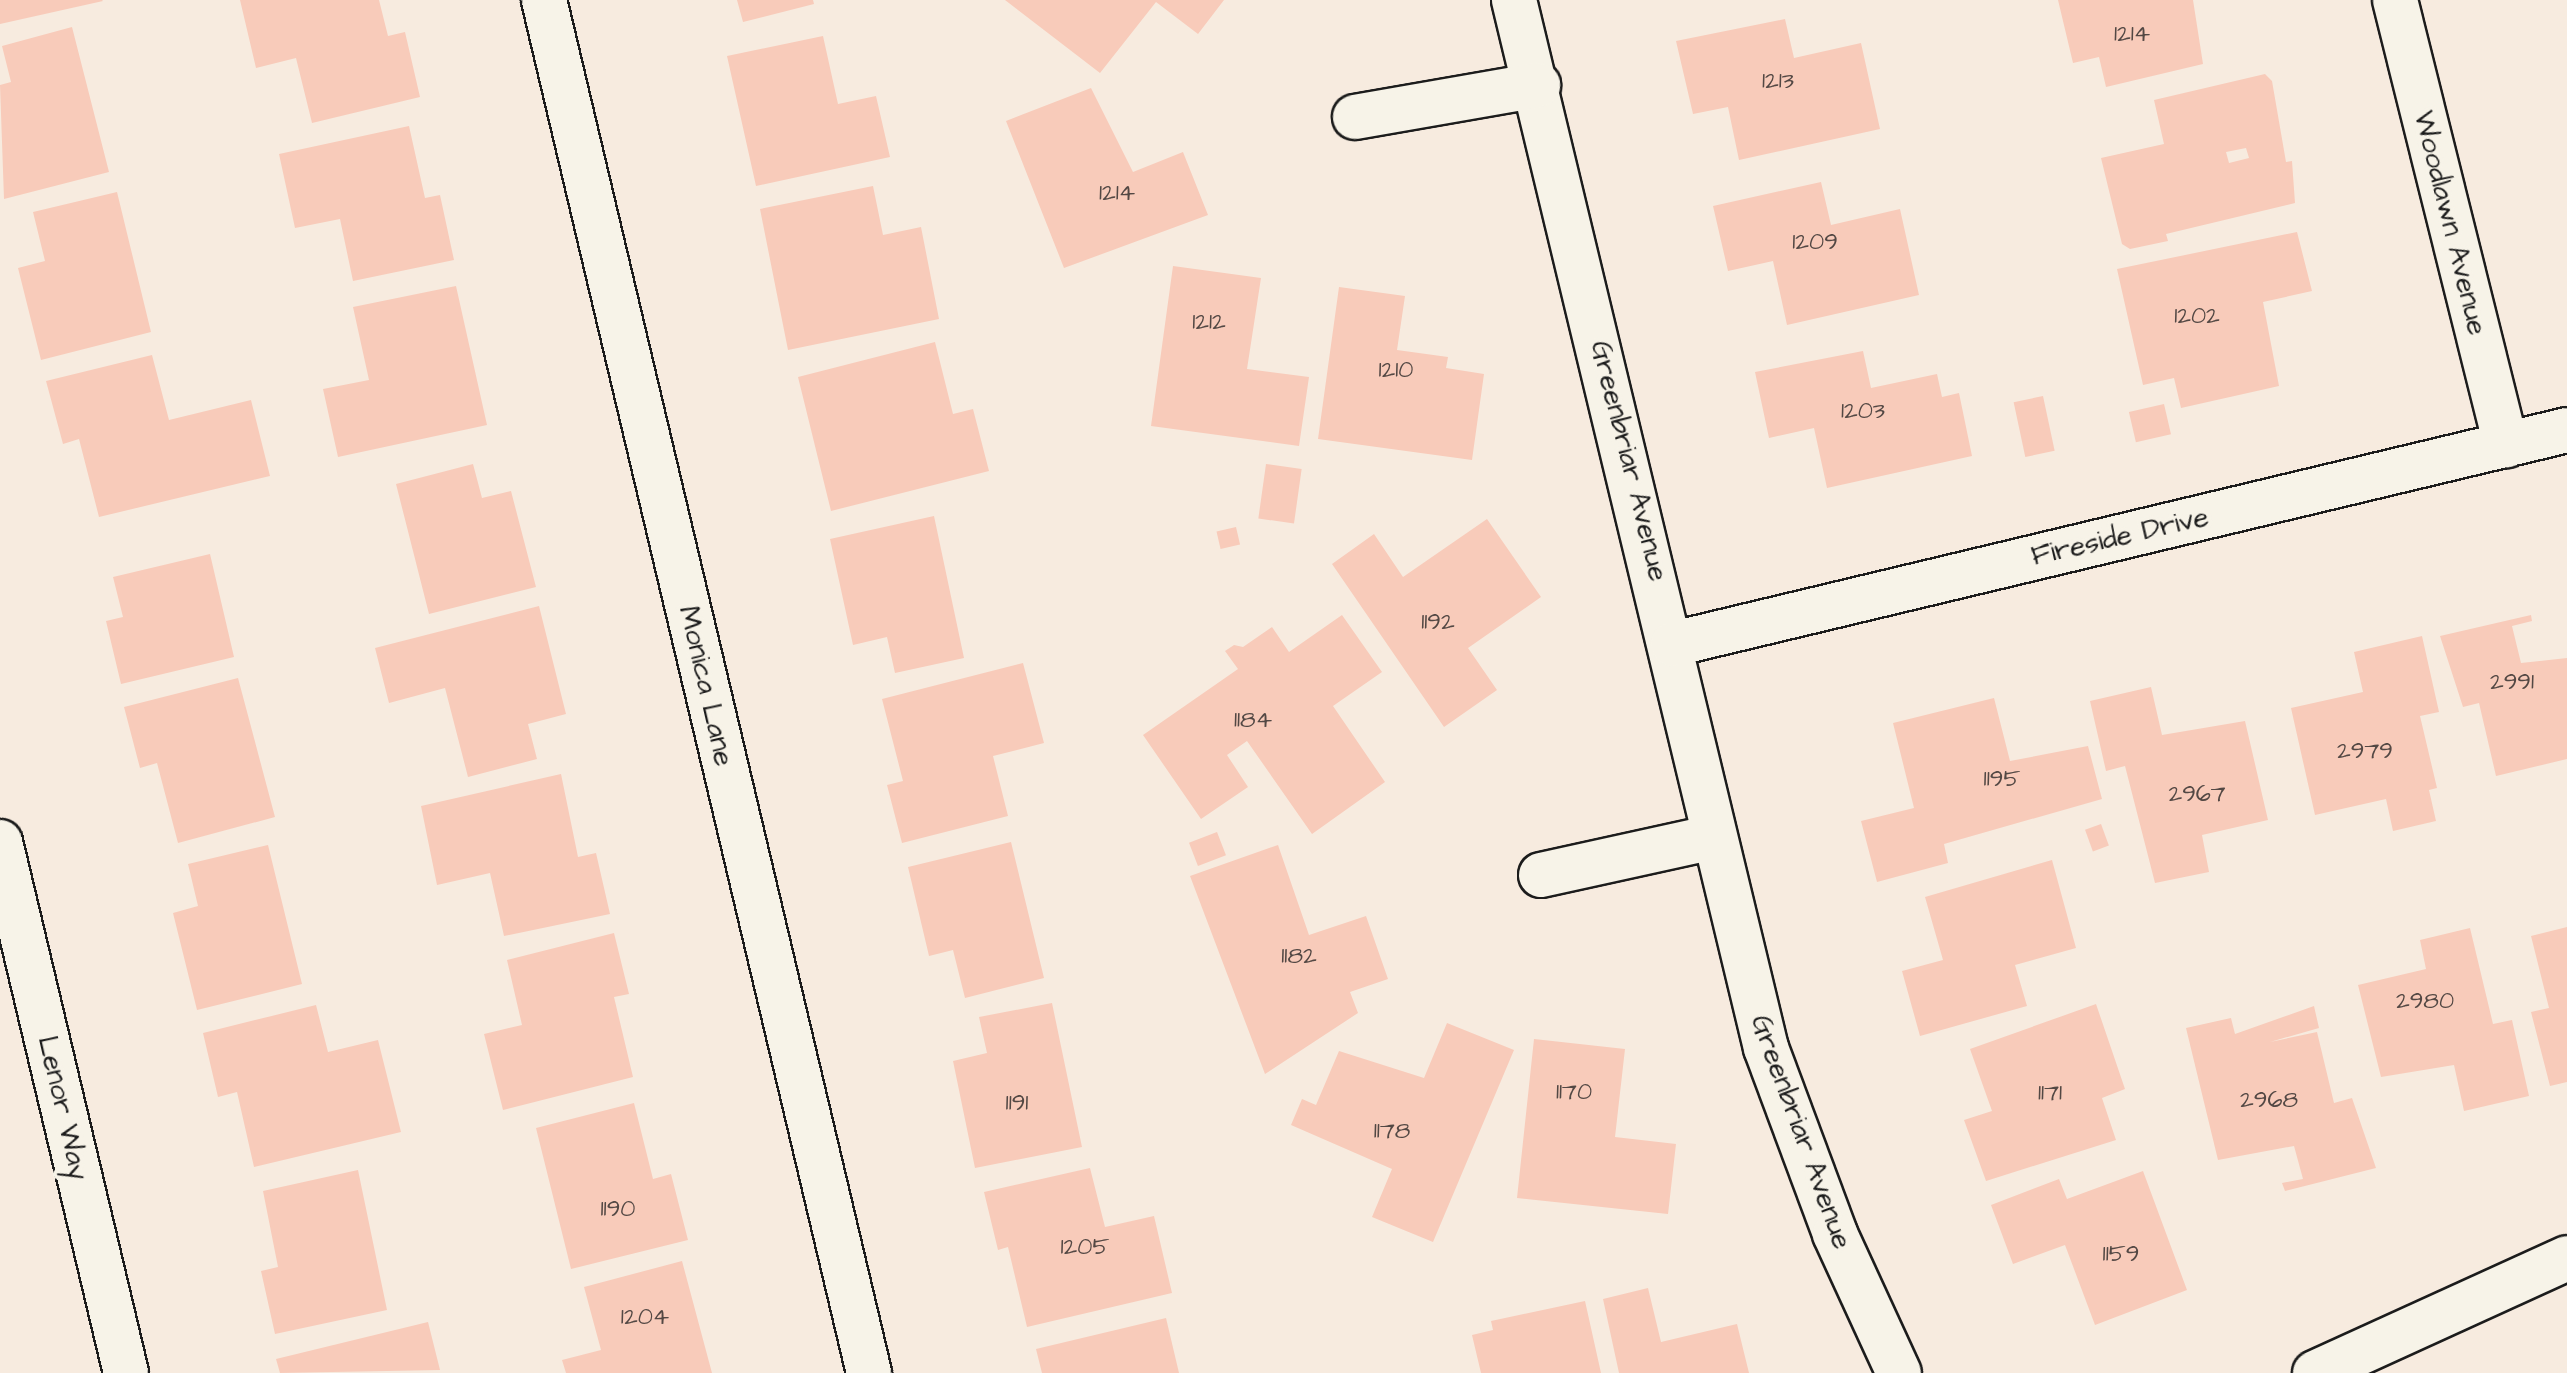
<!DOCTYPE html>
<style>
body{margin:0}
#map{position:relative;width:2567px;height:1373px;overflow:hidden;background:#f7ebdf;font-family:"Architects Daughter",sans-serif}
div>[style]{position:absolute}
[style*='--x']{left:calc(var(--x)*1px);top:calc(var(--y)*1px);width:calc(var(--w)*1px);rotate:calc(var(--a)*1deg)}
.building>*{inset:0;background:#f8cbba;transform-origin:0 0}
.roads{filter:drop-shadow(2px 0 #1c1c1c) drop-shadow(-2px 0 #1c1c1c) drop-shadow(0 2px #1c1c1c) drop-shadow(0 -2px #1c1c1c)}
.street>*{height:44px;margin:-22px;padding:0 22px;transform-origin:22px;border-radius:22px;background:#f7f3e8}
span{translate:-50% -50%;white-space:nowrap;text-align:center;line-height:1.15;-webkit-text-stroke:8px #f7f3e8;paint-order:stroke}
.number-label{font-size:24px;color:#534844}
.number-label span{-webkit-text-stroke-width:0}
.street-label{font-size:28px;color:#1c1c1c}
</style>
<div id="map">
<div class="building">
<div style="clip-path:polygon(0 0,102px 0,103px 1px,0 24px)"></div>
<div style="clip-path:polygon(240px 0,379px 0,388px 36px,405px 32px,420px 97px,312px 123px,296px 58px,256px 68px)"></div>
<div style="clip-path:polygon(737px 0,813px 0,814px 4px,743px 22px)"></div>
<div style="clip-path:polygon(1005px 0,1224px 0,1198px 34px,1156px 2px,1100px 73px)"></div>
<div style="clip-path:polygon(2058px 0,2193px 0,2203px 64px,2106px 87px,2099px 57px,2073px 63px)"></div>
<div style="clip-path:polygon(1785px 19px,1794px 58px,1861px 43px,1880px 129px,1739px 160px,1728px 107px,1693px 114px,1676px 41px)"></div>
<div style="clip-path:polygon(72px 27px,109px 172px,4px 199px,0 85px,11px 82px,2px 46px)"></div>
<div style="clip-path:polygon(823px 36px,838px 104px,876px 96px,890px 157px,756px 186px,727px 56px)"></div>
<div style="clip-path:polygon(evenodd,2265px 74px,2272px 81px,2286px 162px,2292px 161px,2295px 203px,2166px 234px,2168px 241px,2130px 249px,2122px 244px,2101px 158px,2164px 144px,2154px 100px,2265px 74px,2246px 148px,2249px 158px,2229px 163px,2226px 152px,2246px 148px)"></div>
<div style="clip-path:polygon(1091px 88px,1133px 172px,1183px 152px,1208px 215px,1064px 268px,1006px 121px)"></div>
<div style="clip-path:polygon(409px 126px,425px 198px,440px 195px,454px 260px,353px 281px,340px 219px,295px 228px,279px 154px)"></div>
<div style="clip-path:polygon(1821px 182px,1831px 225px,1900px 209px,1919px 295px,1787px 325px,1773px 261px,1728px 271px,1713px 206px)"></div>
<div style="clip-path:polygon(873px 186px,883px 235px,921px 227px,939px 319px,788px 350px,760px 209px)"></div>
<div style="clip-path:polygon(117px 192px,151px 332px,41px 360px,18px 268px,45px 261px,33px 212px)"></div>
<div style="clip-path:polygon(2297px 232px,2312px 291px,2263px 302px,2279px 386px,2181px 408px,2174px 378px,2143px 385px,2117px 269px)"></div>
<div style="clip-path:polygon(1173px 266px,1261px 278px,1247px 369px,1309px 377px,1299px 446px,1151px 426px)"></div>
<div style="clip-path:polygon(456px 286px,487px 425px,338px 457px,323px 389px,369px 380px,353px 307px)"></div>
<div style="clip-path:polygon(1339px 287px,1405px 296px,1397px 350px,1448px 357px,1446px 368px,1484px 374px,1472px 460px,1318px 439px)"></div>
<div style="clip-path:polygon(935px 342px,953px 414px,973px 409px,989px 471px,831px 511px,798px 377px)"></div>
<div style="clip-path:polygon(1863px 351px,1871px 388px,1937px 374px,1942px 397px,1959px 393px,1972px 456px,1827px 488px,1814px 428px,1769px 438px,1755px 372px)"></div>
<div style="clip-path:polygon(152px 355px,169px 420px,251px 400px,270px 476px,99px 517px,79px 439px,63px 444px,46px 381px)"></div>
<div style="left:2043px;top:396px;width:56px;height:30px;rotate:78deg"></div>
<div style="left:2164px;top:404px;width:31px;height:36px;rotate:77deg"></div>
<div style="clip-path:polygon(473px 464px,482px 498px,511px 491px,536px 587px,429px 614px,396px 484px)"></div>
<div style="left:1266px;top:464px;width:36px;height:55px;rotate:8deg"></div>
<div style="clip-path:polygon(934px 516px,964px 658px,895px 673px,887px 637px,853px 645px,830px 539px)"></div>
<div style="clip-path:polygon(1487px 519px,1541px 597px,1468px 648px,1497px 690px,1444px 727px,1332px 564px,1374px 534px,1403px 577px)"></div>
<div style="left:1236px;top:527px;width:18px;height:20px;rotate:77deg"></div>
<div style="clip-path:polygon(210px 554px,234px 657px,121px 684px,106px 621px,123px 617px,113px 577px)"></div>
<div style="clip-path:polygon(539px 606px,566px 714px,528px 724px,537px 759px,468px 777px,445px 688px,389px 703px,375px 648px)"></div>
<div style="clip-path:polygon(1342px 615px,1382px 672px,1333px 706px,1385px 782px,1312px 834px,1247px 741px,1227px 755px,1248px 787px,1201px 819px,1143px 735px,1238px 669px,1225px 651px,1234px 645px,1243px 647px,1272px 627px,1289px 652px)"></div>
<div style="clip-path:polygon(2531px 615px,2532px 621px,2512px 626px,2521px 663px,2567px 658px,2567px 759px,2496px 776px,2479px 703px,2463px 707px,2440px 636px)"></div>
<div style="clip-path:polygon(2422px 636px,2439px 712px,2420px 716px,2437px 788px,2429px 790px,2436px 821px,2393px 831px,2386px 799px,2315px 815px,2291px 708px,2363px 692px,2354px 652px)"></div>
<div style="clip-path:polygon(1023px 663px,1044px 743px,993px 756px,1008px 816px,902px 843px,887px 785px,903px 781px,882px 699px)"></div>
<div style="clip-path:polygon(238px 678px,275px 817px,178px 843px,157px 763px,140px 768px,124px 707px)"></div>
<div style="clip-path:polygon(2151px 687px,2162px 735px,2245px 721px,2268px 820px,2202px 835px,2209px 872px,2155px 883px,2125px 766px,2106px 771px,2090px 701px)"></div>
<div style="clip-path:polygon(1994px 698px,2010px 761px,2088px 746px,2102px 799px,1944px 844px,1948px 863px,1877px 882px,1861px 821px,1914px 808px,1893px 723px)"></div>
<div style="clip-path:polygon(561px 774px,578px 857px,596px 853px,610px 914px,504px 936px,490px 873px,437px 885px,421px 806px)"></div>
<div style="left:2101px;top:824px;width:23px;height:17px;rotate:70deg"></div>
<div style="left:1217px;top:832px;width:25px;height:30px;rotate:69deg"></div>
<div style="clip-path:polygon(1011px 842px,1044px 978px,965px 998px,953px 950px,929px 956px,908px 867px)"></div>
<div style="clip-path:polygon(268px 845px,302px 984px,197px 1010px,173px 913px,198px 906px,188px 864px)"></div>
<div style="clip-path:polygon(1278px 845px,1309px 935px,1366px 916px,1388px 979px,1350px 992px,1358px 1013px,1265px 1074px,1190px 876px)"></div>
<div style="clip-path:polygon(2052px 860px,2076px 948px,2015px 965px,2027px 1006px,1920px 1036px,1902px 971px,1943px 960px,1925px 897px)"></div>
<div style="clip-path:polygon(2567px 927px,2567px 1082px,2550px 1086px,2531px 1012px,2549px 1008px,2531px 936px)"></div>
<div style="clip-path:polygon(2470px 928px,2493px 1024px,2512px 1020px,2529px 1096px,2464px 1111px,2454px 1065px,2381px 1077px,2358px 985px,2426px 969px,2420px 940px)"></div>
<div style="clip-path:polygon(614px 933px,629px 994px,614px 997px,633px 1077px,503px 1110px,484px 1034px,522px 1025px,507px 960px)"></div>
<div style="clip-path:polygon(1052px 1003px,1082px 1147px,975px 1168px,953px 1061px,987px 1053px,979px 1017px)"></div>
<div style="clip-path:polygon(2096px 1004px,2125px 1089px,2102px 1098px,2116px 1140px,1986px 1181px,1964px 1120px,1992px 1111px,1970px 1049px)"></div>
<div style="clip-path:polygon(316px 1005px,328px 1052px,378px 1040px,401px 1132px,254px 1167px,237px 1092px,218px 1097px,203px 1033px)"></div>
<div style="clip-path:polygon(2314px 1006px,2319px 1028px,2270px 1042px,2317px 1032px,2334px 1103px,2352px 1098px,2376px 1168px,2285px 1191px,2282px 1183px,2303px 1179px,2294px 1146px,2218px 1160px,2186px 1028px,2231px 1018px,2235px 1034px)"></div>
<div style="clip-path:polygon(1447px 1023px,1514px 1050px,1433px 1242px,1372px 1217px,1392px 1169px,1291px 1125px,1302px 1099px,1316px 1105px,1339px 1051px,1424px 1078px)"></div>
<div style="clip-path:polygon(1534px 1039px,1625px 1049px,1615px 1137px,1676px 1144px,1668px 1214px,1517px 1198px)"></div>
<div style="clip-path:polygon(634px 1103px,653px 1179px,671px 1174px,688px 1240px,571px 1269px,536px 1128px)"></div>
<div style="clip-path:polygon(1090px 1168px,1105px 1227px,1154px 1216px,1172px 1293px,1027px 1327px,1008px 1247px,998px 1250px,984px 1192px)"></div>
<div style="clip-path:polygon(358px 1170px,387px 1310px,275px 1334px,261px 1271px,278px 1267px,263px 1191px)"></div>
<div style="clip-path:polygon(2143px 1171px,2187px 1290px,2095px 1325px,2065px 1245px,2013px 1264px,1991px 1205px,2059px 1179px,2067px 1199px)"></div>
<div style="clip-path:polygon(682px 1261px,712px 1373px,566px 1373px,562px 1360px,601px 1350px,584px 1287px)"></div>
<div style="clip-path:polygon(1648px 1288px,1661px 1342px,1737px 1324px,1749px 1373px,1619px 1373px,1603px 1299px)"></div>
<div style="clip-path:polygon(1585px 1301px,1601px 1373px,1481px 1373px,1472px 1335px,1493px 1330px,1491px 1321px)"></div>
<div style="clip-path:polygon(1166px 1318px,1179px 1373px,1042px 1373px,1036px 1349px)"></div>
<div style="clip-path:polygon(428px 1322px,440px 1370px,280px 1373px,276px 1359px)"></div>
</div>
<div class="roads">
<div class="street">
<div style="--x:544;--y:0;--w:1411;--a:76.68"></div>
<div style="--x:1514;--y:0;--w:1078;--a:76.48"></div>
<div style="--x:1766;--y:1048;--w:198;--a:69.6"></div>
<div style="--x:1835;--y:1234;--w:153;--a:65.3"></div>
<div style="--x:2395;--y:0;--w:459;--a:76"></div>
<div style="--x:1355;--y:117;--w:186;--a:-9.9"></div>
<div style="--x:1673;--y:644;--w:919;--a:-13.46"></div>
<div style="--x:0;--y:842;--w:546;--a:76.65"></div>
<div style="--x:1541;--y:875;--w:177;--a:-12.4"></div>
<div style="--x:2315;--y:1373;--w:277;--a:-24.5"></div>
</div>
</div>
<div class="number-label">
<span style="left:2132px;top:35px">1214</span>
<span style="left:1778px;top:82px">1213</span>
<span style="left:1117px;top:194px">1214</span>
<span style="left:1815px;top:243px">1209</span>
<span style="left:2197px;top:317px">1202</span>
<span style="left:1209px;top:323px">1212</span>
<span style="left:1396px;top:371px">1210</span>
<span style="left:1863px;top:412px">1203</span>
<span style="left:1438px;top:623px">1192</span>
<span style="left:2512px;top:683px">2991</span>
<span style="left:1253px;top:721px">1184</span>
<span style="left:2365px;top:752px">2979</span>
<span style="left:2002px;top:780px">1195</span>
<span style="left:2197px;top:795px">2967</span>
<span style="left:1299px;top:957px">1182</span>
<span style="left:2425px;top:1002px">2980</span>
<span style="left:1574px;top:1093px">1170</span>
<span style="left:2050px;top:1094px">1171</span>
<span style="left:2269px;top:1101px">2968</span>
<span style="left:1017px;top:1104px">1191</span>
<span style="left:1392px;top:1132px">1178</span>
<span style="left:618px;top:1210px">1190</span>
<span style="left:1085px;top:1248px">1205</span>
<span style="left:2121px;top:1255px">1159</span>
<span style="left:645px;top:1318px">1204</span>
</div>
<div class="street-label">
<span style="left:2450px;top:223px;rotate:76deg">Woodlawn Avenue</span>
<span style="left:1629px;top:461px;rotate:76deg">Greenbriar Avenue</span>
<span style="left:2120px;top:537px;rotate:-13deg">Fireside Drive</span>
<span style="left:706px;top:686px;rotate:77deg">Monica Lane</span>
<span style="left:63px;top:1108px;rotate:77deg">Lenor Way</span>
<span style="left:1801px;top:1132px;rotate:70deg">Greenbriar Avenue</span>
</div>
</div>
